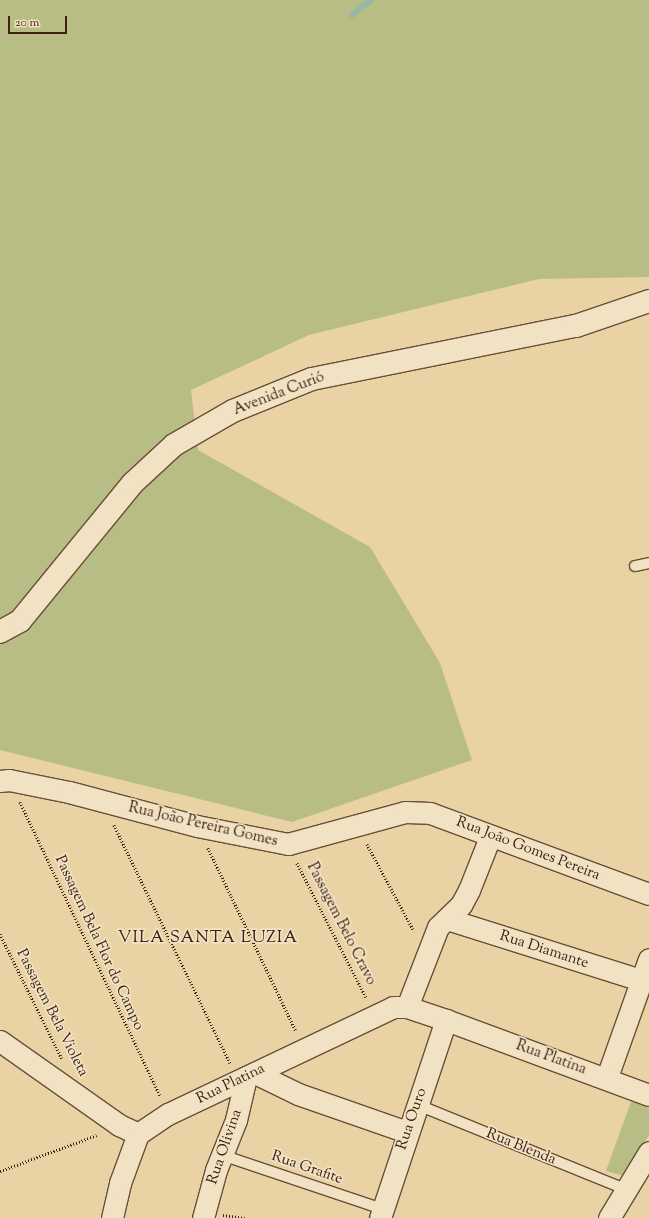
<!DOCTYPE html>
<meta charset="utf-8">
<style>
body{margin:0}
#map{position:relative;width:649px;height:1218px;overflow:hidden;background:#e9d3a5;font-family:"Sorts Mill Goudy",serif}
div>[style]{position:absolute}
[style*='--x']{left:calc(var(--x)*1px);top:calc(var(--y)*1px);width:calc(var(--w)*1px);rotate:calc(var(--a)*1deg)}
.green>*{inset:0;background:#b8bc85}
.stream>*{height:6px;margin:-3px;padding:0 3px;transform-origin:3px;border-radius:3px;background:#97b8a6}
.path>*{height:2.5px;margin-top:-1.25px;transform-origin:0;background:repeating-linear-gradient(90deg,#3f2112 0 1px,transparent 0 3px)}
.roads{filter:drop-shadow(1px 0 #6a4e37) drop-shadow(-1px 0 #6a4e37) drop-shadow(0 1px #6a4e37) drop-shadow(0 -1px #6a4e37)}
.lane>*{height:10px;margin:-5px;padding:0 5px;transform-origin:5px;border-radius:5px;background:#f1e2c4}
.street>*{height:21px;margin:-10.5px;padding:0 10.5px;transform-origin:10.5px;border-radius:10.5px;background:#f1e2c4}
.secondary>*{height:22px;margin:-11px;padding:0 11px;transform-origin:11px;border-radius:11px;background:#f1e2c4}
span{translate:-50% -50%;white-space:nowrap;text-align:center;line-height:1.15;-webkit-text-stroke:3.5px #f1e2c4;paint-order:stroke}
.street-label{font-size:15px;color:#3f2112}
.quarter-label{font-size:17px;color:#3f2112;letter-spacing:1px}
.scale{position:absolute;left:8px;top:16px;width:59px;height:18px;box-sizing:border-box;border:2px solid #3f2112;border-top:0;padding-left:5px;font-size:12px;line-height:14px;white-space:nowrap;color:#3f2112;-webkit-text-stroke:3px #f1e2c4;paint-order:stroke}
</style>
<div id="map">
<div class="green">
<div style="clip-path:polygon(0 0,649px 0,649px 277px,539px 279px,309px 335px,191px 390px,198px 450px,370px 547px,440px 663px,472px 760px,292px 822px,0 750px)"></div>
<div style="clip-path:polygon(632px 1099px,649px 1108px,649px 1135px,624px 1176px,606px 1171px)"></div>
</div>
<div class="stream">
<div style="--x:352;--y:15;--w:24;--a:-38"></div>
</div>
<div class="path">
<div style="--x:20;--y:802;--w:326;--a:64.5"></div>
<div style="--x:114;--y:825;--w:265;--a:64"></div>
<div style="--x:367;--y:844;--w:99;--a:61.6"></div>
<div style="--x:208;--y:848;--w:203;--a:64.3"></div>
<div style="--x:297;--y:863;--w:151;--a:62.8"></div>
<div style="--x:0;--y:934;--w:140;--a:63.6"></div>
<div style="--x:0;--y:1171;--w:103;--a:-20.4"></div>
<div style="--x:223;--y:1215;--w:22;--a:8"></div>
</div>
<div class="roads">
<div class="lane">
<div style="--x:635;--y:566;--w:14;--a:-12"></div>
<div style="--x:418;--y:1105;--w:223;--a:22.1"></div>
<div style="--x:222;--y:1155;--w:169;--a:18.6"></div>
</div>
<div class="street">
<div style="--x:0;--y:781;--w:9;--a:-6"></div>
<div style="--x:9;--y:780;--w:61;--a:11.3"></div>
<div style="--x:69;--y:792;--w:132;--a:14.9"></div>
<div style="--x:197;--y:826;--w:93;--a:11.2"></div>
<div style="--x:288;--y:844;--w:121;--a:-15.3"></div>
<div style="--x:405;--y:812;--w:25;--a:2"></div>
<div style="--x:430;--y:813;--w:233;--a:20.3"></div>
<div style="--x:447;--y:919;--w:203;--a:17.5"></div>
<div style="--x:407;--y:1007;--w:86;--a:-68.8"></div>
<div style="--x:438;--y:927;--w:32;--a:-44"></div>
<div style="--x:461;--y:905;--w:17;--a:-62"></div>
<div style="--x:469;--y:890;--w:57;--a:-68.4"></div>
<div style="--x:0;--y:1041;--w:146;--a:35.2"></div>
<div style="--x:119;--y:1125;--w:21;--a:25"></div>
<div style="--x:255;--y:1073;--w:48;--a:26"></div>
<div style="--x:298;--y:1094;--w:115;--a:19.2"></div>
<div style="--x:607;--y:1077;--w:125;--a:-70.4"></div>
<div style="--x:112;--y:1218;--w:36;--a:-77"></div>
<div style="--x:120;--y:1183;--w:52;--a:-69.8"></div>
<div style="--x:138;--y:1134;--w:36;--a:-34"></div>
<div style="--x:168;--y:1114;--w:249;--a:-25.4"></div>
<div style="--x:393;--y:1007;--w:14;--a:0"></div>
<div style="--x:407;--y:1007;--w:41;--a:18.4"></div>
<div style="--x:446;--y:1020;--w:216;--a:20.3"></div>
<div style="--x:203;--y:1218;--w:50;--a:-74.8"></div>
<div style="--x:216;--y:1170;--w:54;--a:-68.2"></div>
<div style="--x:236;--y:1120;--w:44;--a:-76.9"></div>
<div style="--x:380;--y:1218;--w:209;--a:-71.6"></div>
<div style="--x:609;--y:1218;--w:77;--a:-58.8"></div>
</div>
<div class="secondary">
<div style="--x:0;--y:632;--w:23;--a:-29"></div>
<div style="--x:20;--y:621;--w:178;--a:-50.7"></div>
<div style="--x:133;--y:483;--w:56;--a:-42.8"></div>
<div style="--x:174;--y:445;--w:68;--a:-30"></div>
<div style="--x:233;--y:411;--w:85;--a:-22.1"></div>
<div style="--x:312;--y:379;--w:269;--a:-11.4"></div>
<div style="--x:576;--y:326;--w:77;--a:-18.9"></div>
</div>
</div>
<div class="street-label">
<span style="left:279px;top:394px;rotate:-21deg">Avenida Curió</span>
<span style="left:203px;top:825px;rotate:13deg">Rua João Pereira Gomes</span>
<span style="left:528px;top:849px;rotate:21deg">Rua João Gomes Pereira</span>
<span style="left:341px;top:924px;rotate:63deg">Passagem Belo Cravo</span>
<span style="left:99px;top:943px;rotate:65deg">Passagem Bela Flor do Campo</span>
<span style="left:544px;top:950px;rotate:18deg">Rua Diamante</span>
<span style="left:52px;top:1013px;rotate:63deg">Passagem Bela Violeta</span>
<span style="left:551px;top:1058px;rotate:20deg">Rua Platina</span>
<span style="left:231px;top:1084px;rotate:-26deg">Rua Platina</span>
<span style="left:412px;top:1119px;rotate:-71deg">Rua Ouro</span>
<span style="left:225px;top:1147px;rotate:-71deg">Rua Olivina</span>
<span style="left:521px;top:1147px;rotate:22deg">Rua Blenda</span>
<span style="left:307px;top:1168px;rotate:19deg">Rua Grafite</span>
</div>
<div class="quarter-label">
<span style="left:208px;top:939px">VILA SANTA LUZIA</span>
</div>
<div class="scale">20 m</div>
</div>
